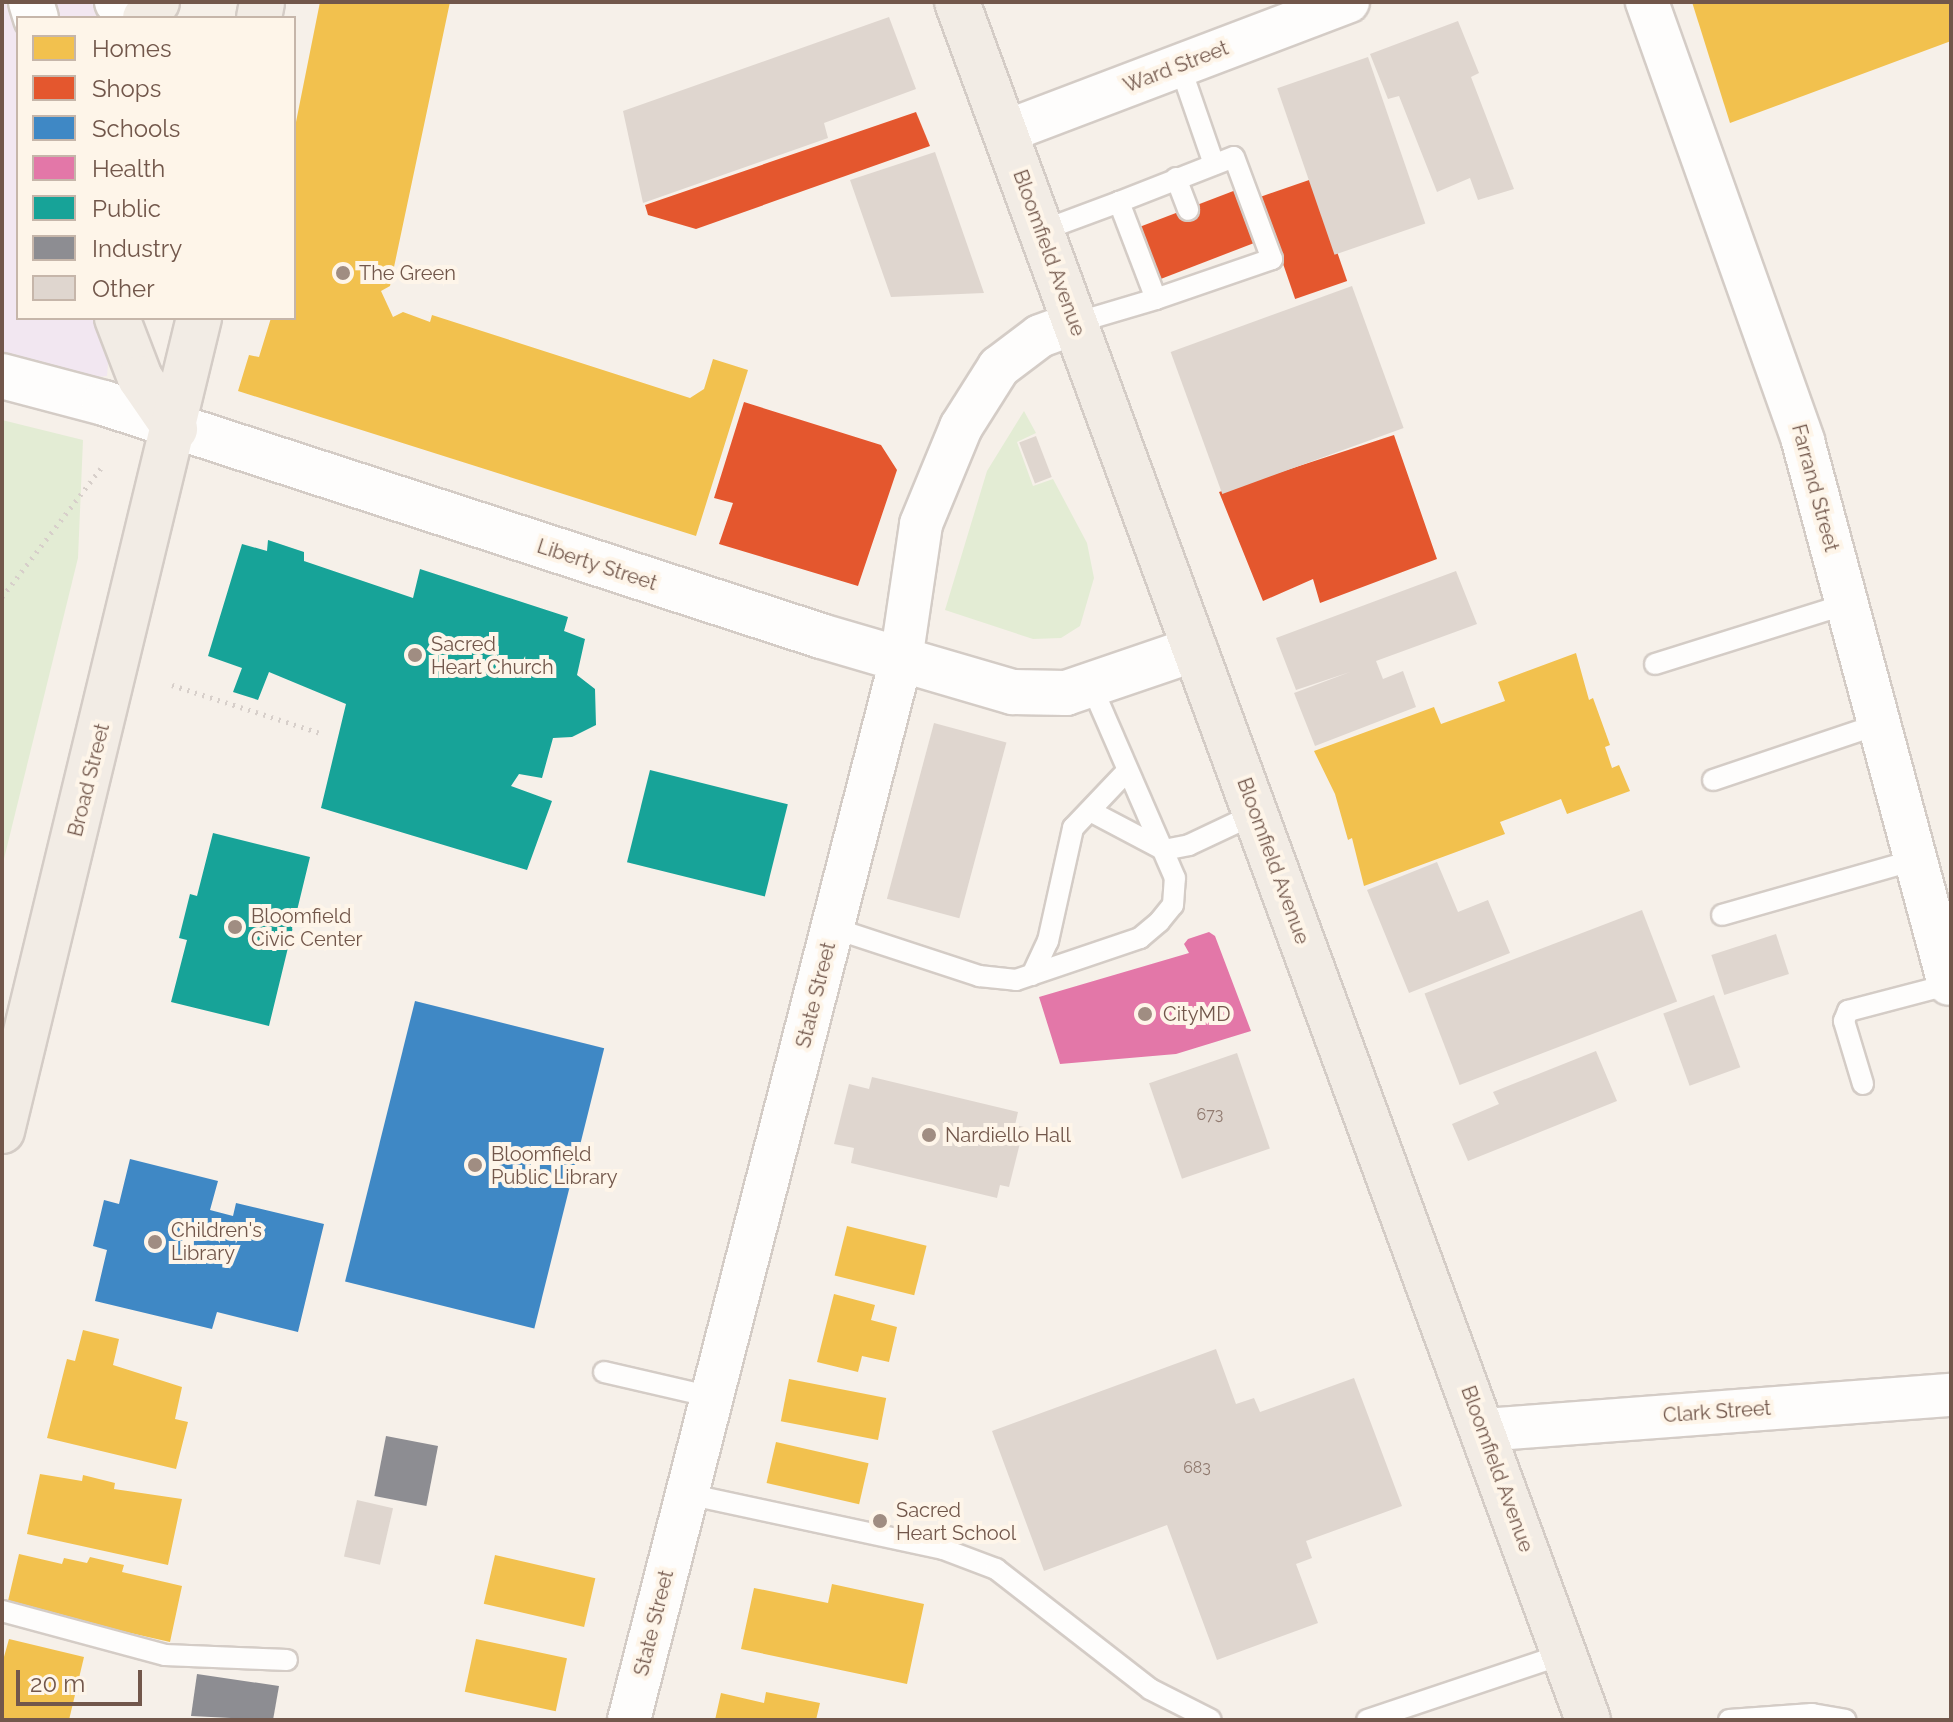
<!DOCTYPE html>
<style>
body{margin:0}
#map{position:relative;width:1953px;height:1722px;overflow:hidden;background:#f6f0e9;font-family:Raleway,sans-serif}
div>[style]{position:absolute}
[style*='--x']{left:calc(var(--x)*1px);top:calc(var(--y)*1px);width:calc(var(--w)*1px);rotate:calc(var(--a)*1deg)}
.education>*{inset:0;background:#f2e7f1}
.green>*{inset:0;background:#e3ecd4}
.homes>*{inset:0;background:#f2c14e;transform-origin:0 0}
.shops>*{inset:0;background:#e4572e;transform-origin:0 0}
.schools>*{inset:0;background:#3f88c5;transform-origin:0 0}
.health>*{inset:0;background:#e377a8}
.public>*{inset:0;background:#17a398;transform-origin:0 0}
.industry>*{inset:0;background:#8d8d92;transform-origin:0 0}
.building>*{inset:0;background:#dfd6cf;transform-origin:0 0}
.path>*{height:5px;margin-top:-2.5px;transform-origin:0;background:repeating-linear-gradient(90deg,#d7cfca 0 2px,transparent 0 8px)}
.roads{filter:drop-shadow(2px 0 #d4ccc6) drop-shadow(-2px 0 #d4ccc6) drop-shadow(0 2px #d4ccc6) drop-shadow(0 -2px #d4ccc6)}
.lane>*{height:20px;margin:-10px;padding:0 10px;transform-origin:10px;border-radius:10px;background:#fefdfc}
.street>*{height:42px;margin:-21px;padding:0 21px;transform-origin:21px;border-radius:21px;background:#fefdfc}
.secondary>*{height:44px;margin:-22px;padding:0 22px;transform-origin:22px;border-radius:22px;background:#fefdfc}
.primary>*{height:44px;margin:-22px;padding:0 22px;transform-origin:22px;border-radius:22px;background:#f2ece5}
.dots>*{width:22px;height:22px;translate:-50% -50%;box-sizing:border-box;border:4px solid #fef5e9;border-radius:50%}
span{translate:-50% -50%;white-space:nowrap;text-align:center;line-height:1.15;-webkit-text-stroke:8px #fef5e9;paint-order:stroke}
.number-label{font-size:16px;color:#907a6f}
.number-label span{-webkit-text-stroke-width:0}
.street-label{font-size:20px;color:#72574b}
.poi-label{font-size:20px;color:#72574b}
.left{translate:0 -50%;text-align:left}
.frame{position:absolute;inset:0;border:4px solid #72574b;pointer-events:none}
.legend{position:absolute;left:16px;top:16px;width:280px;height:304px;box-sizing:border-box;background:#fef5e9;border:2px solid #c6b6aa;margin:0;padding:10px 14px;list-style:none;font-size:24px;color:#72574b}
.legend li{display:flex;align-items:center;gap:16px;height:40px}
.legend b{width:40px;border:2px solid #c6b6aa}
.scale{position:absolute;left:16px;top:1670px;width:126px;height:36px;box-sizing:border-box;border:4px solid #72574b;border-top:0;padding-left:10px;font-size:24px;line-height:28px;white-space:nowrap;color:#72574b;-webkit-text-stroke:6px #fef5e9;paint-order:stroke}
</style>
<div id="map">
<div class="education">
<div style="clip-path:polygon(2px 2px,147px 2px,135px 18px,18px 18px,18px 318px,112px 318px,107px 376px,67px 380px,2px 365px)"></div>
</div>
<div class="green">
<div style="clip-path:polygon(1024px 411px,1036px 433px,1017px 442px,1033px 486px,1053px 479px,1087px 543px,1094px 578px,1080px 626px,1061px 638px,1033px 639px,945px 610px,987px 471px)"></div>
<div style="clip-path:polygon(2px 420px,83px 440px,78px 558px,2px 867px)"></div>
</div>
<div class="homes">
<div style="clip-path:polygon(320px 2px,450px 2px,390px 286px,381px 291px,393px 317px,403px 312px,430px 322px,432px 315px,690px 398px,704px 389px,713px 359px,748px 370px,696px 536px,238px 391px,249px 355px,259px 357px,271px 318px,294px 318px,294px 132px)"></div>
<div style="clip-path:polygon(1692px 2px,1951px 2px,1951px 41px,1730px 123px)"></div>
<div style="clip-path:polygon(1576px 653px,1589px 700px,1593px 698px,1610px 745px,1605px 747px,1612px 768px,1619px 765px,1630px 791px,1567px 814px,1561px 799px,1500px 822px,1505px 834px,1364px 886px,1352px 838px,1348px 840px,1335px 794px,1314px 751px,1434px 707px,1441px 724px,1505px 701px,1498px 682px)"></div>
<div style="left:847px;top:1226px;width:82px;height:51px;rotate:14deg"></div>
<div style="clip-path:polygon(834px 1294px,875px 1305px,871px 1320px,897px 1327px,889px 1362px,862px 1356px,858px 1372px,817px 1362px)"></div>
<div style="clip-path:polygon(83px 1330px,119px 1339px,113px 1365px,182px 1387px,175px 1419px,188px 1422px,176px 1469px,47px 1438px,67px 1359px,75px 1361px)"></div>
<div style="left:789px;top:1379px;width:99px;height:43px;rotate:11deg"></div>
<div style="left:776px;top:1442px;width:95px;height:42px;rotate:13deg"></div>
<div style="clip-path:polygon(40px 1474px,82px 1481px,83px 1475px,115px 1483px,114px 1489px,182px 1499px,168px 1565px,27px 1534px)"></div>
<div style="clip-path:polygon(19px 1554px,62px 1564px,64px 1558px,87px 1563px,90px 1557px,124px 1565px,122px 1572px,182px 1586px,170px 1642px,7px 1605px)"></div>
<div style="left:495px;top:1555px;width:103px;height:50px;rotate:13deg"></div>
<div style="clip-path:polygon(832px 1584px,924px 1604px,907px 1684px,741px 1649px,754px 1588px,828px 1603px)"></div>
<div style="clip-path:polygon(9px 1639px,84px 1657px,69px 1720px,2px 1720px,2px 1664px)"></div>
<div style="left:476px;top:1639px;width:93px;height:54px;rotate:12deg"></div>
<div style="clip-path:polygon(766px 1692px,820px 1703px,816px 1720px,715px 1720px,721px 1693px,764px 1703px)"></div>
</div>
<div class="shops">
<div style="clip-path:polygon(916px 112px,930px 146px,696px 229px,648px 215px,645px 205px)"></div>
<div style="left:1312px;top:179px;width:108px;height:55px;rotate:71deg"></div>
<div style="left:1236px;top:190px;width:56px;height:107px;rotate:69deg"></div>
<div style="clip-path:polygon(744px 402px,881px 445px,897px 470px,858px 586px,719px 544px,733px 503px,714px 498px)"></div>
<div style="clip-path:polygon(1394px 435px,1437px 559px,1320px 603px,1313px 579px,1263px 601px,1219px 492px)"></div>
</div>
<div class="schools">
<div style="left:415px;top:1001px;width:195px;height:289px;rotate:14deg"></div>
<div style="clip-path:polygon(130px 1159px,218px 1181px,210px 1210px,233px 1216px,236px 1203px,324px 1224px,298px 1332px,217px 1312px,212px 1329px,95px 1301px,107px 1250px,93px 1246px,104px 1200px,119px 1204px)"></div>
</div>
<div class="health">
<div style="clip-path:polygon(1209px 932px,1215px 936px,1251px 1031px,1176px 1054px,1060px 1064px,1039px 997px,1189px 953px,1184px 944px,1188px 939px)"></div>
</div>
<div class="public">
<div style="clip-path:polygon(268px 540px,304px 552px,304px 561px,413px 598px,420px 569px,568px 617px,564px 631px,585px 639px,577px 675px,595px 689px,596px 725px,572px 737px,553px 738px,542px 778px,519px 774px,511px 786px,552px 801px,527px 870px,321px 808px,346px 704px,269px 672px,258px 700px,233px 692px,242px 668px,208px 656px,242px 544px,267px 551px)"></div>
<div style="left:650px;top:770px;width:142px;height:95px;rotate:14deg"></div>
<div style="clip-path:polygon(213px 833px,310px 857px,269px 1026px,171px 1002px,187px 940px,179px 938px,190px 894px,197px 896px)"></div>
</div>
<div class="industry">
<div style="left:386px;top:1436px;width:53px;height:61px;rotate:11deg"></div>
<div style="clip-path:polygon(197px 1674px,279px 1686px,273px 1720px,191px 1716px)"></div>
</div>
<div class="building">
<div style="clip-path:polygon(889px 17px,916px 89px,824px 123px,828px 138px,643px 203px,623px 111px)"></div>
<div style="clip-path:polygon(1458px 21px,1479px 73px,1471px 77px,1514px 189px,1478px 200px,1470px 178px,1437px 192px,1399px 96px,1388px 99px,1370px 54px)"></div>
<div style="left:1368px;top:57px;width:176px;height:96px;rotate:71deg"></div>
<div style="clip-path:polygon(935px 152px,984px 293px,891px 297px,850px 180px)"></div>
<div style="left:1352px;top:286px;width:151px;height:193px;rotate:70deg"></div>
<div style="left:1036px;top:436px;width:44px;height:18px;rotate:69deg"></div>
<div style="clip-path:polygon(1456px 571px,1477px 624px,1376px 661px,1383px 679px,1403px 671px,1416px 707px,1315px 746px,1294px 693px,1350px 672px,1296px 690px,1276px 638px)"></div>
<div style="left:934px;top:723px;width:75px;height:182px;rotate:15deg"></div>
<div style="clip-path:polygon(1437px 862px,1458px 912px,1488px 900px,1510px 953px,1409px 993px,1367px 890px)"></div>
<div style="left:1642px;top:910px;width:98px;height:233px;rotate:69deg"></div>
<div style="left:1776px;top:934px;width:42px;height:68px;rotate:72deg"></div>
<div style="left:1714px;top:995px;width:77px;height:54px;rotate:70deg"></div>
<div style="clip-path:polygon(1596px 1051px,1617px 1101px,1468px 1161px,1452px 1124px,1499px 1104px,1493px 1092px)"></div>
<div style="left:1237px;top:1053px;width:101px;height:93px;rotate:71deg"></div>
<div style="clip-path:polygon(872px 1077px,1018px 1112px,1015px 1125px,1024px 1127px,1009px 1187px,1000px 1185px,997px 1198px,851px 1163px,854px 1148px,834px 1144px,849px 1084px,869px 1089px)"></div>
<div style="clip-path:polygon(1216px 1349px,1236px 1404px,1254px 1398px,1260px 1412px,1354px 1378px,1402px 1506px,1306px 1541px,1312px 1558px,1296px 1564px,1318px 1623px,1217px 1660px,1167px 1525px,1044px 1571px,992px 1431px)"></div>
<div style="left:357px;top:1500px;width:37px;height:58px;rotate:13deg"></div>
</div>
<div class="path">
<div style="--x:2;--y:597;--w:163;--a:-52.5"></div>
<div style="--x:172;--y:685;--w:157;--a:17.9"></div>
</div>
<div class="roads">
<div class="lane">
<div style="--x:1180;--y:66;--w:104;--a:70.9"></div>
<div style="--x:1234;--y:157;--w:109;--a:69.6"></div>
<div style="--x:1272;--y:259;--w:123;--a:161"></div>
<div style="--x:1156;--y:299;--w:104;--a:-110.9"></div>
<div style="--x:1119;--y:202;--w:123;--a:-21.4"></div>
<div style="--x:1176;--y:178;--w:34;--a:69"></div>
<div style="--x:1041;--y:231;--w:83;--a:-20.4"></div>
<div style="--x:1075;--y:323;--w:84;--a:-16.5"></div>
<div style="--x:1655;--y:664;--w:200;--a:-17.4"></div>
<div style="--x:1713;--y:780;--w:175;--a:-18.6"></div>
<div style="--x:1090;--y:811;--w:84;--a:27.8"></div>
<div style="--x:1164;--y:850;--w:25;--a:-11"></div>
<div style="--x:1189;--y:845;--w:73;--a:-25.2"></div>
<div style="--x:1722;--y:915;--w:201;--a:-15.9"></div>
<div style="--x:833;--y:928;--w:154;--a:18.2"></div>
<div style="--x:979;--y:976;--w:37;--a:6"></div>
<div style="--x:1016;--y:980;--w:131;--a:-18.7"></div>
<div style="--x:1140;--y:938;--w:25;--a:-40"></div>
<div style="--x:1159;--y:922;--w:22;--a:-51"></div>
<div style="--x:1173;--y:905;--w:27;--a:-86"></div>
<div style="--x:1175;--y:878;--w:210;--a:-113.5"></div>
<div style="--x:1032;--y:975;--w:38;--a:-65"></div>
<div style="--x:1048;--y:941;--w:116;--a:-77.5"></div>
<div style="--x:1073;--y:828;--w:79;--a:-46.5"></div>
<div style="--x:1863;--y:1084;--w:66;--a:-106.8"></div>
<div style="--x:1844;--y:1021;--w:11;--a:-68"></div>
<div style="--x:1848;--y:1011;--w:106;--a:-14.7"></div>
<div style="--x:604;--y:1372;--w:111;--a:13"></div>
<div style="--x:687;--y:1494;--w:262;--a:12.1"></div>
<div style="--x:943;--y:1549;--w:57;--a:20.7"></div>
<div style="--x:996;--y:1569;--w:195;--a:37.9"></div>
<div style="--x:1150;--y:1689;--w:68;--a:26.9"></div>
<div style="--x:2;--y:1611;--w:169;--a:15.1"></div>
<div style="--x:165;--y:1655;--w:122;--a:2.3"></div>
<div style="--x:1367;--y:1720;--w:208;--a:-18.5"></div>
<div style="--x:1729;--y:1720;--w:83;--a:-4.1"></div>
<div style="--x:1812;--y:1714;--w:34;--a:10"></div>
</div>
<div class="street">
<div style="--x:1647;--y:2;--w:466;--a:70.4"></div>
<div style="--x:1803;--y:441;--w:562;--a:74.95"></div>
<div style="--x:1005;--y:132;--w:367;--a:-20.8"></div>
<div style="--x:1483;--y:1430;--w:469;--a:-4.3"></div>
<div style="--x:629;--y:1720;--w:1094;--a:-75.61"></div>
<div style="--x:901;--y:660;--w:137;--a:-81.6"></div>
<div style="--x:921;--y:524;--w:105;--a:-67.6"></div>
<div style="--x:961;--y:427;--w:71;--a:-57.7"></div>
<div style="--x:999;--y:367;--w:51;--a:-37.1"></div>
<div style="--x:1040;--y:336;--w:37;--a:-20"></div>
</div>
<div class="secondary">
<div style="--x:31;--y:2;--w:17;--a:73"></div>
<div style="--x:117;--y:2;--w:26;--a:37"></div>
<div style="--x:2;--y:376;--w:106;--a:14.8"></div>
<div style="--x:104;--y:403;--w:754;--a:18"></div>
<div style="--x:821;--y:636;--w:200;--a:16.3"></div>
<div style="--x:1013;--y:692;--w:53;--a:1.1"></div>
<div style="--x:1066;--y:693;--w:136;--a:-18.8"></div>
</div>
<div class="primary">
<div style="--x:957;--y:2;--w:1830;--a:69.83"></div>
<div style="--x:145;--y:18;--w:20;--a:-53"></div>
<div style="--x:259;--y:18;--w:16;--a:-79"></div>
<div style="--x:117;--y:318;--w:64;--a:69"></div>
<div style="--x:140;--y:378;--w:62;--a:55.5"></div>
<div style="--x:2;--y:1131;--w:837;--a:-76.38"></div>
</div>
</div>
<div class="dots">
<div style="left:343px;top:273px;background:#a08d82"></div>
<div style="left:415px;top:655px;background:#a08d82"></div>
<div style="left:235px;top:927px;background:#a08d82"></div>
<div style="left:1145px;top:1014px;background:#a08d82"></div>
<div style="left:929px;top:1135px;background:#a08d82"></div>
<div style="left:475px;top:1165px;background:#a08d82"></div>
<div style="left:155px;top:1242px;background:#a08d82"></div>
<div style="left:880px;top:1521px;background:#a08d82"></div>
</div>
<div class="number-label">
<span style="left:1210px;top:1115px">673</span>
<span style="left:1197px;top:1468px">683</span>
</div>
<div class="street-label">
<span style="left:1176px;top:67px;rotate:-21deg">Ward Street</span>
<span style="left:1049px;top:253px;rotate:70deg">Bloomfield Avenue</span>
<span style="left:1815px;top:488px;rotate:75deg">Farrand Street</span>
<span style="left:597px;top:565px;rotate:18deg">Liberty Street</span>
<span style="left:89px;top:780px;rotate:-76deg">Broad Street</span>
<span style="left:1273px;top:861px;rotate:70deg">Bloomfield Avenue</span>
<span style="left:816px;top:995px;rotate:-76deg">State Street</span>
<span style="left:1717px;top:1412px;rotate:-4deg">Clark Street</span>
<span style="left:1497px;top:1469px;rotate:70deg">Bloomfield Avenue</span>
<span style="left:654px;top:1623px;rotate:-76deg">State Street</span>
</div>
<div class="poi-label">
<span class="left" style="left:359px;top:273px">The Green</span>
<span class="left" style="left:431px;top:656px">Sacred<br>Heart Church</span>
<span class="left" style="left:251px;top:928px">Bloomfield<br>Civic Center</span>
<span class="left" style="left:1163px;top:1014px">CityMD</span>
<span class="left" style="left:945px;top:1135px">Nardiello Hall</span>
<span class="left" style="left:491px;top:1166px">Bloomfield<br>Public Library</span>
<span class="left" style="left:171px;top:1242px">Children's<br>Library</span>
<span class="left" style="left:896px;top:1522px">Sacred<br>Heart School</span>
</div>
<div class="frame"></div>
<ul class="legend">
<li><b style="height:22px;background:#f2c14e"></b>Homes</li>
<li><b style="height:22px;background:#e4572e"></b>Shops</li>
<li><b style="height:22px;background:#3f88c5"></b>Schools</li>
<li><b style="height:22px;background:#e377a8"></b>Health</li>
<li><b style="height:22px;background:#17a398"></b>Public</li>
<li><b style="height:22px;background:#8d8d92"></b>Industry</li>
<li><b style="height:22px;background:#dfd6cf"></b>Other</li>
</ul>
<div class="scale">20 m</div>
</div>
